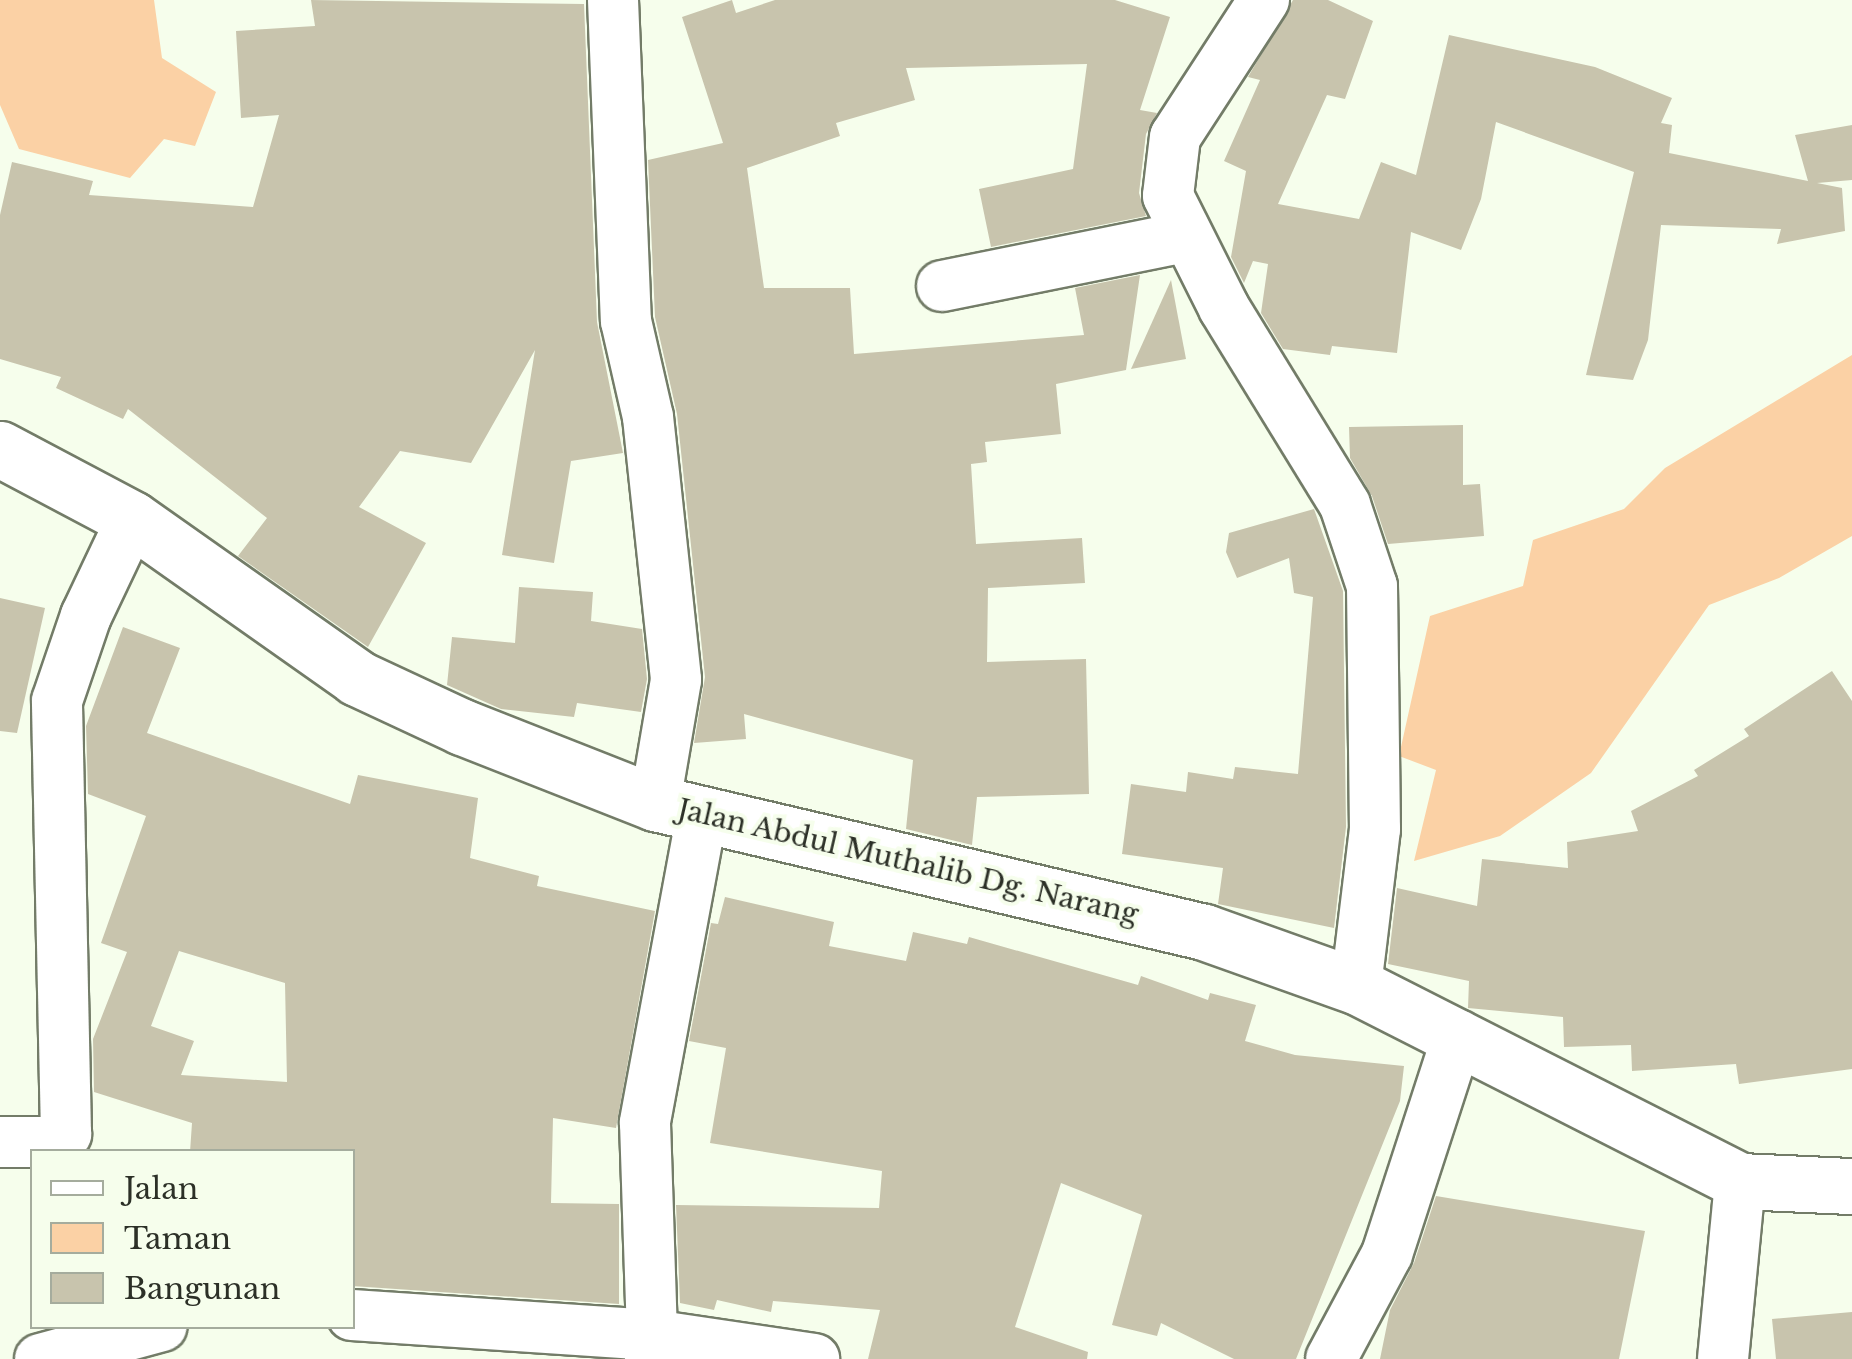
<!DOCTYPE html>
<style>
body{margin:0}
#map{position:relative;width:1852px;height:1359px;overflow:hidden;background:#f6feec;font-family:"Libre Baskerville",serif}
div>[style]{position:absolute}
[style*='--x']{left:calc(var(--x)*1px);top:calc(var(--y)*1px);width:calc(var(--w)*1px);rotate:calc(var(--a)*1deg)}
.green>*{inset:0;background:#fbd1a5}
.building>*{inset:0;background:#c8c4ad}
.roads{filter:drop-shadow(2px 0 #737c68) drop-shadow(-2px 0 #737c68) drop-shadow(0 2px #737c68) drop-shadow(0 -2px #737c68)}
.minor>*{height:50px;margin:-25px;padding:0 25px;transform-origin:25px;border-radius:25px;background:#fff}
.primary>*{height:55px;margin:-27.5px;padding:0 27.5px;transform-origin:27.5px;border-radius:27.5px;background:#fff}
span{translate:-50% -50%;white-space:nowrap;text-align:center;line-height:1.15;-webkit-text-stroke:8px #f6feec;paint-order:stroke}
.street-label{font-size:28px;color:#2c3027}
.legend{position:absolute;left:30px;top:1149px;width:325px;height:180px;box-sizing:border-box;background:#f6feec;border:2px solid #a5ac9d;margin:0;padding:12px 18px;list-style:none;font-size:30px;color:#2c3027}
.legend li{display:flex;align-items:center;gap:20px;height:50px}
.legend b{width:50px;border:2px solid #a5ac9d}
</style>
<div id="map">
<div class="green">
<div style="clip-path:polygon(0 0,154px 0,162px 58px,216px 92px,195px 146px,164px 139px,130px 178px,19px 149px,0 105px)"></div>
<div style="clip-path:polygon(1852px 355px,1852px 536px,1779px 578px,1709px 605px,1591px 773px,1500px 836px,1414px 861px,1436px 770px,1399px 756px,1430px 616px,1523px 586px,1533px 540px,1624px 509px,1665px 468px)"></div>
</div>
<div class="building">
<div style="clip-path:polygon(311px 0,584px 4px,597px 322px,623px 453px,571px 461px,554px 563px,502px 555px,535px 350px,471px 463px,400px 451px,359px 507px,426px 543px,368px 647px,238px 556px,267px 518px,128px 409px,123px 419px,56px 388px,61px 377px,0 359px,0 215px,12px 162px,93px 181px,89px 195px,253px 207px,279px 115px,241px 118px,236px 31px,315px 26px)"></div>
<div style="clip-path:polygon(732px 0,736px 13px,775px 0,1115px 0,1170px 17px,1140px 110px,1157px 113px,1146px 134px,1139px 193px,1146px 216px,991px 247px,979px 189px,1073px 169px,1087px 64px,906px 68px,915px 100px,836px 123px,840px 136px,747px 168px,764px 288px,850px 288px,854px 354px,1084px 335px,1075px 288px,1140px 275px,1126px 370px,1056px 384px,1061px 434px,985px 442px,987px 462px,971px 464px,976px 544px,1082px 538px,1085px 583px,988px 588px,987px 662px,1086px 659px,1089px 794px,977px 797px,972px 845px,906px 829px,913px 760px,744px 714px,746px 739px,694px 743px,705px 677px,677px 414px,655px 317px,648px 160px,723px 143px,682px 17px)"></div>
<div style="clip-path:polygon(1293px 0,1328px 0,1373px 21px,1345px 99px,1327px 95px,1278px 204px,1359px 219px,1381px 162px,1416px 175px,1449px 35px,1595px 67px,1672px 98px,1661px 123px,1672px 125px,1669px 153px,1808px 181px,1795px 135px,1852px 125px,1852px 180px,1817px 183px,1842px 188px,1845px 231px,1777px 244px,1781px 229px,1661px 225px,1648px 340px,1633px 380px,1586px 375px,1634px 172px,1496px 122px,1481px 199px,1461px 250px,1411px 232px,1397px 353px,1332px 346px,1330px 355px,1283px 349px,1261px 313px,1268px 264px,1253px 261px,1244px 283px,1231px 257px,1246px 171px,1224px 161px,1260px 80px,1248px 77px)"></div>
<div style="clip-path:polygon(1171px 280px,1186px 359px,1131px 369px)"></div>
<div style="clip-path:polygon(1463px 425px,1463px 485px,1480px 484px,1484px 536px,1388px 544px,1372px 496px,1350px 458px,1349px 427px)"></div>
<div style="clip-path:polygon(1314px 509px,1343px 591px,1346px 827px,1334px 928px,1218px 904px,1223px 868px,1122px 854px,1131px 784px,1186px 792px,1188px 772px,1233px 779px,1235px 767px,1298px 774px,1313px 597px,1294px 593px,1289px 558px,1237px 578px,1226px 552px,1229px 533px)"></div>
<div style="clip-path:polygon(519px 587px,593px 592px,591px 621px,642px 629px,647px 679px,641px 712px,577px 703px,574px 717px,501px 709px,447px 685px,452px 637px,515px 643px)"></div>
<div style="clip-path:polygon(0 598px,45px 608px,17px 733px,0 731px)"></div>
<div style="clip-path:polygon(evenodd,123px 627px,180px 648px,147px 733px,350px 804px,358px 775px,478px 798px,470px 858px,539px 876px,537px 886px,655px 911px,616px 1128px,553px 1118px,551px 1203px,619px 1204px,619px 1304px,352px 1286px,352px 1152px,190px 1152px,192px 1123px,94px 1092px,93px 1039px,127px 952px,101px 943px,146px 816px,88px 794px,86px 726px,123px 627px,179px 951px,285px 983px,287px 1082px,181px 1075px,194px 1041px,151px 1026px,179px 951px)"></div>
<div style="clip-path:polygon(1832px 671px,1852px 701px,1852px 1069px,1739px 1084px,1736px 1064px,1632px 1071px,1631px 1045px,1564px 1047px,1563px 1017px,1468px 1008px,1469px 981px,1388px 964px,1397px 888px,1477px 906px,1482px 859px,1568px 868px,1567px 842px,1638px 831px,1631px 811px,1698px 776px,1694px 770px,1749px 736px,1744px 729px)"></div>
<div style="clip-path:polygon(725px 897px,834px 922px,829px 946px,906px 961px,913px 932px,967px 944px,969px 937px,1138px 985px,1141px 976px,1208px 1000px,1210px 993px,1256px 1005px,1245px 1041px,1295px 1055px,1404px 1066px,1400px 1101px,1296px 1359px,1234px 1359px,1161px 1323px,1157px 1336px,1112px 1325px,1142px 1215px,1061px 1183px,1015px 1327px,1088px 1352px,1087px 1359px,868px 1359px,880px 1310px,773px 1301px,771px 1312px,717px 1300px,714px 1310px,680px 1303px,676px 1205px,879px 1208px,882px 1171px,710px 1143px,726px 1048px,689px 1041px,711px 923px,718px 924px)"></div>
<div style="clip-path:polygon(1436px 1196px,1645px 1231px,1619px 1359px,1380px 1359px,1390px 1310px,1414px 1263px)"></div>
<div style="clip-path:polygon(1852px 1312px,1852px 1359px,1776px 1359px,1772px 1319px)"></div>
</div>
<div class="roads">
<div class="minor">
<div style="--x:613;--y:0;--w:321;--a:87.7"></div>
<div style="--x:626;--y:321;--w:98;--a:77.1"></div>
<div style="--x:648;--y:417;--w:264;--a:83.9"></div>
<div style="--x:676;--y:680;--w:125;--a:99.7"></div>
<div style="--x:1264;--y:0;--w:163;--a:123"></div>
<div style="--x:1175;--y:137;--w:59;--a:96.8"></div>
<div style="--x:1168;--y:196;--w:125;--a:63.4"></div>
<div style="--x:1224;--y:308;--w:231;--a:58.4"></div>
<div style="--x:1345;--y:505;--w:85;--a:71.6"></div>
<div style="--x:1372;--y:586;--w:243;--a:89.3"></div>
<div style="--x:1375;--y:829;--w:158;--a:96.9"></div>
<div style="--x:942;--y:286;--w:248;--a:-11.4"></div>
<div style="--x:702;--y:814;--w:314;--a:100.5"></div>
<div style="--x:645;--y:1123;--w:212;--a:88.1"></div>
<div style="--x:652;--y:1335;--w:164;--a:8.4"></div>
<div style="--x:0;--y:1142;--w:55;--a:0"></div>
<div style="--x:55;--y:1142;--w:14;--a:-36"></div>
<div style="--x:66;--y:1134;--w:433;--a:-91.2"></div>
<div style="--x:57;--y:701;--w:90;--a:-71.2"></div>
<div style="--x:86;--y:616;--w:107;--a:-64.6"></div>
<div style="--x:352;--y:1315;--w:301;--a:3.8"></div>
<div style="--x:652;--y:1335;--w:24;--a:95"></div>
<div style="--x:40;--y:1359;--w:126;--a:-15.1"></div>
<div style="--x:1331;--y:1359;--w:119;--a:-61.9"></div>
<div style="--x:1387;--y:1254;--w:230;--a:-72"></div>
<div style="--x:1723;--y:1359;--w:179;--a:-84.5"></div>
</div>
<div class="primary">
<div style="--x:0;--y:449;--w:149;--a:27.9"></div>
<div style="--x:132;--y:519;--w:276;--a:35.2"></div>
<div style="--x:357;--y:678;--w:116;--a:25"></div>
<div style="--x:462;--y:727;--w:207;--a:21.5"></div>
<div style="--x:655;--y:803;--w:564;--a:13.22"></div>
<div style="--x:1204;--y:932;--w:161;--a:19.6"></div>
<div style="--x:1356;--y:986;--w:431;--a:26.9"></div>
<div style="--x:1740;--y:1181;--w:112;--a:2.6"></div>
</div>
</div>
<div class="street-label">
<span style="left:908px;top:862px;rotate:13deg">Jalan Abdul Muthalib Dg. Narang</span>
</div>
<ul class="legend">
<li><b style="height:12px;background:#fff"></b>Jalan</li>
<li><b style="height:28px;background:#fbd1a5"></b>Taman</li>
<li><b style="height:28px;background:#c8c4ad"></b>Bangunan</li>
</ul>
</div>
